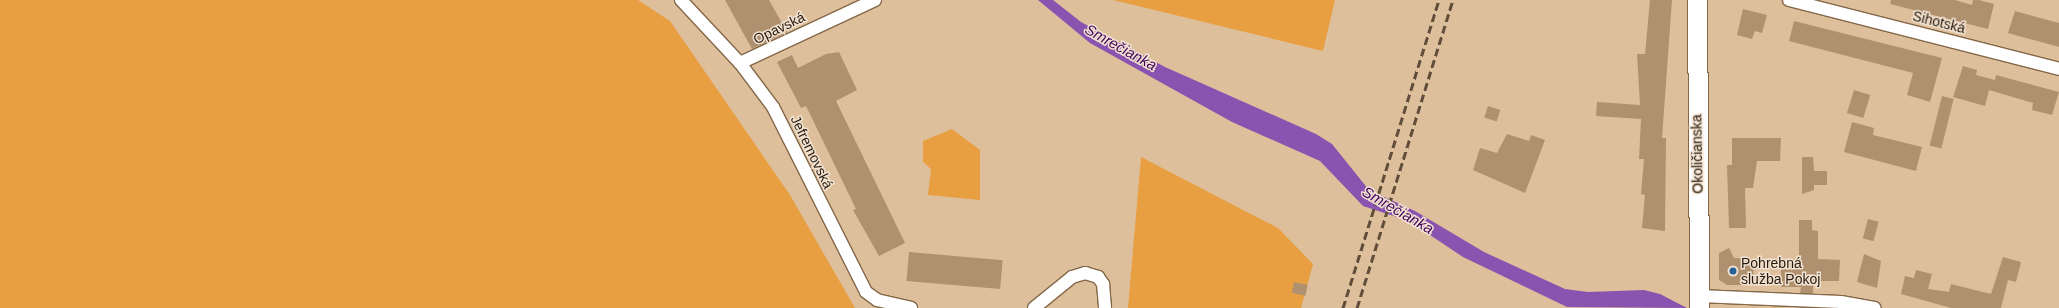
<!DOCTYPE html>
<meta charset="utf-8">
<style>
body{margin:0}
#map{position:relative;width:2059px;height:308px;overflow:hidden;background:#debf9c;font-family:Arial,sans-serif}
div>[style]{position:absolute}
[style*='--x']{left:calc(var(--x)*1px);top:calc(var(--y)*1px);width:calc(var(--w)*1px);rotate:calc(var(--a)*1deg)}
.green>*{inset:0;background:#e89f41}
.water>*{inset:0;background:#8953af}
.building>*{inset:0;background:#af916f;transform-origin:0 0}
.roads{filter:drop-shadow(1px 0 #846747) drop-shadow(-1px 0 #846747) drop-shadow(0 1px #846747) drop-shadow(0 -1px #846747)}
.street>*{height:12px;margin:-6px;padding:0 6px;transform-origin:6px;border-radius:6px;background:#fff}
.primary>*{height:19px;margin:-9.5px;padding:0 9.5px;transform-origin:9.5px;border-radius:9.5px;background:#fff}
.rail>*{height:3px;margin-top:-1.5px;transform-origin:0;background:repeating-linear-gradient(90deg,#604e3a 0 8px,transparent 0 12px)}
.dots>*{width:11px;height:11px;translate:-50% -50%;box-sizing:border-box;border:2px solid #f3e2d1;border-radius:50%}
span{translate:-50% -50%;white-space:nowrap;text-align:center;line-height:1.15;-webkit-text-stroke:3px #f3e2d1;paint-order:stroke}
.street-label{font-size:14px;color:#251a0c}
.poi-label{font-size:14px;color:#251a0c}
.left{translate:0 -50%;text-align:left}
.water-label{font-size:15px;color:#41055f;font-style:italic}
</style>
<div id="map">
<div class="green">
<div style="clip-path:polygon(0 0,638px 0,670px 21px,790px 195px,855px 308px,0 308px)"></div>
<div style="clip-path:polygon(1113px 0,1335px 0,1323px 51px)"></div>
<div style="clip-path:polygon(952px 129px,980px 150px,980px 200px,928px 195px,931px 169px,923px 162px,923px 141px)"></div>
<div style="clip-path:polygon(1141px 157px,1278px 228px,1313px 264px,1301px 308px,1128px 308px)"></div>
</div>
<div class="water">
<div style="clip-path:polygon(1038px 0,1053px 0,1081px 22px,1165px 67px,1316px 134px,1332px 144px,1369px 190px,1415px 211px,1484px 252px,1565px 289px,1588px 292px,1644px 290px,1660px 294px,1687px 308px,1567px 307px,1463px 257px,1409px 221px,1363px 206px,1320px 161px,1232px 122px,1090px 43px)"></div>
</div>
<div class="building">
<div style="clip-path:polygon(725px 0,769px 0,787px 32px,752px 49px)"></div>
<div style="clip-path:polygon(1650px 0,1672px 0,1662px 138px,1666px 138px,1665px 231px,1642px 228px,1645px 195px,1641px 194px,1644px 159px,1639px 159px,1641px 119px,1596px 116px,1597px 102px,1640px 105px,1637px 54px,1645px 54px)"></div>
<div style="clip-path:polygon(1891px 0,1955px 0,1972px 5px,1973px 0,1979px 0,1994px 4px,1988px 29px,1890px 4px)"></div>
<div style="clip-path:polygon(1743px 9px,1767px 15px,1762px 33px,1755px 31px,1752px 39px,1737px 35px)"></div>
<div style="clip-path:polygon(2015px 11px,2059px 23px,2059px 47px,2008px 33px)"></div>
<div style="clip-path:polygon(1794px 21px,1942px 58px,1930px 102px,1907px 95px,1913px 73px,1789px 41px)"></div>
<div style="clip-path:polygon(839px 52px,857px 90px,836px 101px,905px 243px,879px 256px,853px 210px,856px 209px,806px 106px,801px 108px,777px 62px,792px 55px,798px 68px,826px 54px)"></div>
<div style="clip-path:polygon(1963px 66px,1977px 70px,1976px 75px,1995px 80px,1996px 75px,2059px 92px,2052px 115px,2032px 110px,2033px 103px,1989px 90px,1985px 106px,1953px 97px)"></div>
<div style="left:1854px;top:90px;width:17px;height:24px;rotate:17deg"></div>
<div style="left:1942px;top:96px;width:12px;height:51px;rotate:14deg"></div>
<div style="left:1488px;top:106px;width:13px;height:12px;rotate:18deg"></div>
<div style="clip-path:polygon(1852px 122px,1874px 128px,1873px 135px,1922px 147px,1916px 171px,1844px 152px)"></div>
<div style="clip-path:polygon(1507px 134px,1529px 141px,1531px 135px,1545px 140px,1525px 193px,1473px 170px,1480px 148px,1497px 153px)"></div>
<div style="clip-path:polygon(1732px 138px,1781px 138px,1780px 161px,1757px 161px,1753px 188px,1745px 188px,1746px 228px,1729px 228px,1727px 165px,1732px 165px)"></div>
<div style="clip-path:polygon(1802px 157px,1813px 157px,1814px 171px,1827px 171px,1827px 185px,1814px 185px,1814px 190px,1802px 194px)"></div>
<div style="left:1868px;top:219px;width:11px;height:20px;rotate:15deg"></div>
<div style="clip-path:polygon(1799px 220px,1812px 220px,1812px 230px,1818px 231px,1818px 259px,1840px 260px,1839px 281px,1813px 281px,1813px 293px,1800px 293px,1801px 287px,1781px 287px,1781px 259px,1799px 259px)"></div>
<div style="clip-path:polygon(1729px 248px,1734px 258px,1754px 259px,1753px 285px,1727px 285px,1719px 280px,1719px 253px)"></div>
<div style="left:909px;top:252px;width:94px;height:29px;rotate:5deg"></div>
<div style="clip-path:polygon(1864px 254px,1881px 261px,1877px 288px,1857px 282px)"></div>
<div style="clip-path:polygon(2003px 257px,2021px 262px,2016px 282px,2008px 280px,2001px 308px,1951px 308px,1901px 294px,1905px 276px,1914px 278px,1916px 270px,1932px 274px,1928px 289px,1949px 292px,1951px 284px,1991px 294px)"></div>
<div style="left:1294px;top:282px;width:14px;height:11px;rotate:12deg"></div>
</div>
<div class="roads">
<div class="street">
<div style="--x:681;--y:0;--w:86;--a:46.9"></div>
<div style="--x:740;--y:63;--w:55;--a:53.1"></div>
<div style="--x:773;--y:107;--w:207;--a:63.3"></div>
<div style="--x:866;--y:292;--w:14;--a:36"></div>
<div style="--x:877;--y:300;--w:35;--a:13"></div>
<div style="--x:1789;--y:0;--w:279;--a:14.3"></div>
<div style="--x:740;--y:63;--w:149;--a:-25"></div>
<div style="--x:1699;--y:296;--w:142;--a:2.4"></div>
<div style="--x:1841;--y:302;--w:34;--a:10"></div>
<div style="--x:1034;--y:308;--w:49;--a:-39.2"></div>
<div style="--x:1072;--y:277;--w:14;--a:-17"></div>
<div style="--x:1085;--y:273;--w:14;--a:17"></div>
<div style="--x:1098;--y:277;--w:9;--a:54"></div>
<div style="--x:1103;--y:284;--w:24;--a:85"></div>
</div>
<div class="primary">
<div style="--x:1697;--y:0;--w:308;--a:89.6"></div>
</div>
</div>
<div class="rail">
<div style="--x:1343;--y:308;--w:323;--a:-72.7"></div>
<div style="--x:1357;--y:308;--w:323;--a:-72.7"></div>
</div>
<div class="dots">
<div style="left:1733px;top:271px;background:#246198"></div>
</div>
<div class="street-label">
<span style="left:1939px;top:22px;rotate:14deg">Sihotská</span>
<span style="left:779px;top:28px;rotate:-26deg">Opavská</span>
<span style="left:812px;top:152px;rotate:64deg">Jefremovská</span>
<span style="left:1697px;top:154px;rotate:-91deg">Okoličianska</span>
</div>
<div class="poi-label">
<span class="left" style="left:1741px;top:271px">Pohrebná<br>služba Pokoj</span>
</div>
<div class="water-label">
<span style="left:1121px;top:47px;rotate:29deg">Smrečianka</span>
<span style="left:1398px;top:210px;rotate:30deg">Smrečianka</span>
</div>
</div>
